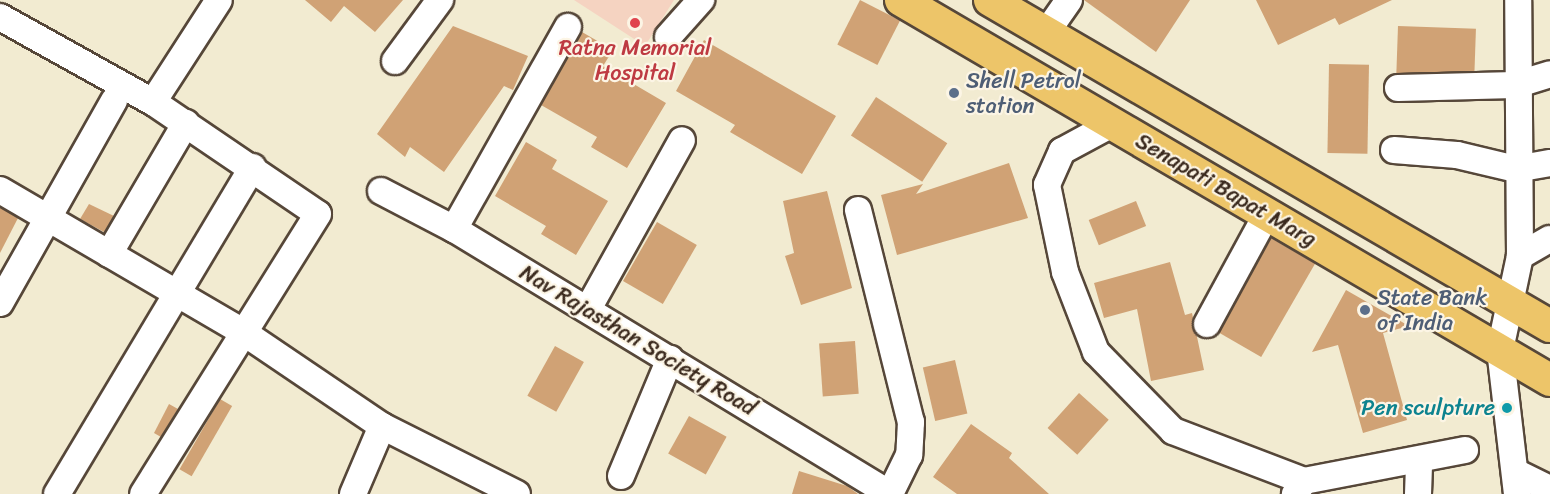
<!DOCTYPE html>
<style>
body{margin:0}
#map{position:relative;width:1550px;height:494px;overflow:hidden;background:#f2ebd1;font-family:Sriracha,sans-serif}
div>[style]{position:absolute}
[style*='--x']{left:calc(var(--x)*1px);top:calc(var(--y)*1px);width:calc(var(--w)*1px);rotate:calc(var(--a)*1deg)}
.built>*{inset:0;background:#f5d3c1}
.building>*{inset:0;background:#d0a275;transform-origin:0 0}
.roads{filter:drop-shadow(2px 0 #564739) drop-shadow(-2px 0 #564739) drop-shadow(0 2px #564739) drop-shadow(0 -2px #564739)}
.minor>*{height:26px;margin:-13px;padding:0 13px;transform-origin:13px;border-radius:13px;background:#fff}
.major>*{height:32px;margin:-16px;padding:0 16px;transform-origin:16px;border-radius:16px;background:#edc569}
.dots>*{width:16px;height:16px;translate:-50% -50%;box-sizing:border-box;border:3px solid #fcf5e5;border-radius:50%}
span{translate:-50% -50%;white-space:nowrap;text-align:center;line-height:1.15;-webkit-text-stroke:4.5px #fcf5e5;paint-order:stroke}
.health-label{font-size:22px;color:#be3a42}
.service-label{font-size:22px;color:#4e5e75}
.left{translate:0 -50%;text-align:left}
.street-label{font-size:22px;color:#3b2a1e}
.culture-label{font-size:22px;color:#0d838f}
.right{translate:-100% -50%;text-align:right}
</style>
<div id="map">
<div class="built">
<div style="clip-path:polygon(574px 0,674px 0,645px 46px)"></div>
</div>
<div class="building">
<div style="clip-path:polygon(305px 0,403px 0,375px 32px,344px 6px,331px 22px)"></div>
<div style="left:860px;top:0;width:45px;height:50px;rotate:27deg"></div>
<div style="clip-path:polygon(1084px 0,1190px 0,1156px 52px)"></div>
<div style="clip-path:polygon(1256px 0,1392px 0,1339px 25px,1335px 18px,1278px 45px)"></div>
<div style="clip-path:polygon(453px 26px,528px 56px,513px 90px,504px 86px,444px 172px,410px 147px,405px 157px,377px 134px)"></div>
<div style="left:1398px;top:26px;width:78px;height:47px;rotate:2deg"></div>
<div style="clip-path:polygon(582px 32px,613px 50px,603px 66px,666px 103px,627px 168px,591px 147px,597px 137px,541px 105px)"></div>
<div style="clip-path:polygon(704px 40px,836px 116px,802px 174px,730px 132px,735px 125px,676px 91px)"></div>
<div style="left:1329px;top:64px;width:40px;height:89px;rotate:1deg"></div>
<div style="left:876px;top:97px;width:85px;height:46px;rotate:33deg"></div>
<div style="clip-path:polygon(526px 142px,557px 160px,552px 169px,608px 201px,576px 255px,541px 234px,546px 226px,495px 196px)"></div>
<div style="clip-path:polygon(1009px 163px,1028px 218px,897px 255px,881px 195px,923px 184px,916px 194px)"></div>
<div style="clip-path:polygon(827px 191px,852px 288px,801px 305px,785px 256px,794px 253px,783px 201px)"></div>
<div style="left:1136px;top:201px;width:27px;height:51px;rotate:68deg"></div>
<div style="clip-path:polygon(89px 204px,114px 216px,104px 232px,80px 219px)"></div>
<div style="clip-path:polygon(0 207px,18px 218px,0 253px)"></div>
<div style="left:657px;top:222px;width:46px;height:68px;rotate:30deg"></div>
<div style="left:1271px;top:238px;width:51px;height:108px;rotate:30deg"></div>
<div style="clip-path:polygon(1170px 262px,1185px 315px,1192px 313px,1204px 370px,1151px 381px,1137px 309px,1104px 318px,1094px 283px)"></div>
<div style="clip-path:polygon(1346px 290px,1409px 326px,1383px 333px,1407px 420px,1363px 433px,1338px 345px,1312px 352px)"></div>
<div style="left:855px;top:341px;width:53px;height:36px;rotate:86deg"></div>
<div style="left:555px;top:346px;width:33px;height:57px;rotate:29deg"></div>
<div style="left:955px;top:360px;width:55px;height:33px;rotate:77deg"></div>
<div style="left:1079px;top:393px;width:40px;height:47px;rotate:42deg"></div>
<div style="left:220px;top:399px;width:14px;height:81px;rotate:30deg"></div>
<div style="clip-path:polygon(169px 404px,178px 409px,161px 437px,154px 433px)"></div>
<div style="left:689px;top:416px;width:43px;height:43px;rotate:29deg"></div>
<div style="clip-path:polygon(971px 424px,1012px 453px,1009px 458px,1049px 494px,957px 494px,933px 477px)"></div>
<div style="clip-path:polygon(799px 471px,847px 486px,858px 494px,792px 494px)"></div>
</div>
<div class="roads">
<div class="minor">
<div style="--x:0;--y:17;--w:175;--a:29.1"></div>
<div style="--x:153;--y:102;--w:199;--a:34.2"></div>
<div style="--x:318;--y:214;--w:330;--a:122"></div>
<div style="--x:1046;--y:33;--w:40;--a:-55.1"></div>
<div style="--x:668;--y:37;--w:50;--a:-48.3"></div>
<div style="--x:395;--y:61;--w:76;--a:-53.6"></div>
<div style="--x:1398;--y:88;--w:117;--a:-1.5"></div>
<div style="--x:1515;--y:85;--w:37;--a:-17"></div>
<div style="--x:153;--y:102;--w:121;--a:-57.1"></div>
<div style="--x:1112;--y:124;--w:57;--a:151.6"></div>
<div style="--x:1062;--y:151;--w:37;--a:114"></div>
<div style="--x:1047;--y:185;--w:89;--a:78.3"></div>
<div style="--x:1065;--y:272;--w:86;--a:68.8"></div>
<div style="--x:1096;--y:352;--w:110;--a:45.7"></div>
<div style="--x:1173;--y:431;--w:140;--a:20.9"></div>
<div style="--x:1304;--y:481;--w:16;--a:125"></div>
<div style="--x:1394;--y:150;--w:63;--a:4.5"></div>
<div style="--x:1457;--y:155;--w:61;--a:13.3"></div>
<div style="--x:1516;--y:169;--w:35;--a:-10"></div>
<div style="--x:0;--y:190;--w:281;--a:30.3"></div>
<div style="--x:243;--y:332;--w:168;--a:34.1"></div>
<div style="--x:382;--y:426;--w:151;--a:26.7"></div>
<div style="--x:381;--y:191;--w:82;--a:27.5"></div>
<div style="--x:454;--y:229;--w:510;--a:31.29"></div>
<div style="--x:858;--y:210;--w:219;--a:76"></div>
<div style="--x:911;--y:422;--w:33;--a:93"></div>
<div style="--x:909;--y:455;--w:43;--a:116"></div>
<div style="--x:454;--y:229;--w:232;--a:-60.6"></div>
<div style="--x:109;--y:254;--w:152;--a:-59.6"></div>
<div style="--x:1520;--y:256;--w:34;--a:-30"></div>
<div style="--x:0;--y:303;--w:232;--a:-60.6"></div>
<div style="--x:588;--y:309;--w:193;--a:-60.9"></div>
<div style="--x:1207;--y:324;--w:125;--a:-61.4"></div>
<div style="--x:1515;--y:472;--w:39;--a:26"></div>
<div style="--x:621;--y:476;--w:127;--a:-67.3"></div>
<div style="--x:1304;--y:481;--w:164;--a:-10.9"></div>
<div style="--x:57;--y:494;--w:381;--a:-59.1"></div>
<div style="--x:353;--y:494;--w:74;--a:-66.9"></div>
<div style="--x:1418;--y:494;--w:34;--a:-88"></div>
<div style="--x:1517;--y:494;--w:145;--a:-96.7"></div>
<div style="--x:1500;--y:350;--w:96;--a:-78"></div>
<div style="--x:1520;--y:256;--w:256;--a:-90.4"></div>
</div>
<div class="major">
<div style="--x:901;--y:0;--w:752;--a:30.35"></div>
<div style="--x:990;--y:0;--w:648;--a:30.21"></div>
</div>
</div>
<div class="dots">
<div style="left:635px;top:23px;background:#e0444e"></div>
<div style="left:954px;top:93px;background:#5c6f8a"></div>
<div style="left:1365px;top:310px;background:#5c6f8a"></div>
<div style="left:1507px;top:408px;background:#0f9aa8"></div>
</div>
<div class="health-label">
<span style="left:635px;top:60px">Ratna Memorial<br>Hospital</span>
</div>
<div class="service-label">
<span class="left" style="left:966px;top:93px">Shell Petrol<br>station</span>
<span class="left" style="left:1377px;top:310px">State Bank<br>of India</span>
</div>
<div class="street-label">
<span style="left:1226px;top:190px;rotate:30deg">Senapati Bapat Marg</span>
<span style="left:638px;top:340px;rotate:31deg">Nav Rajasthan Society Road</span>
</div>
<div class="culture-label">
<span class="right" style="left:1495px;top:408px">Pen sculpture</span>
</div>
</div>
